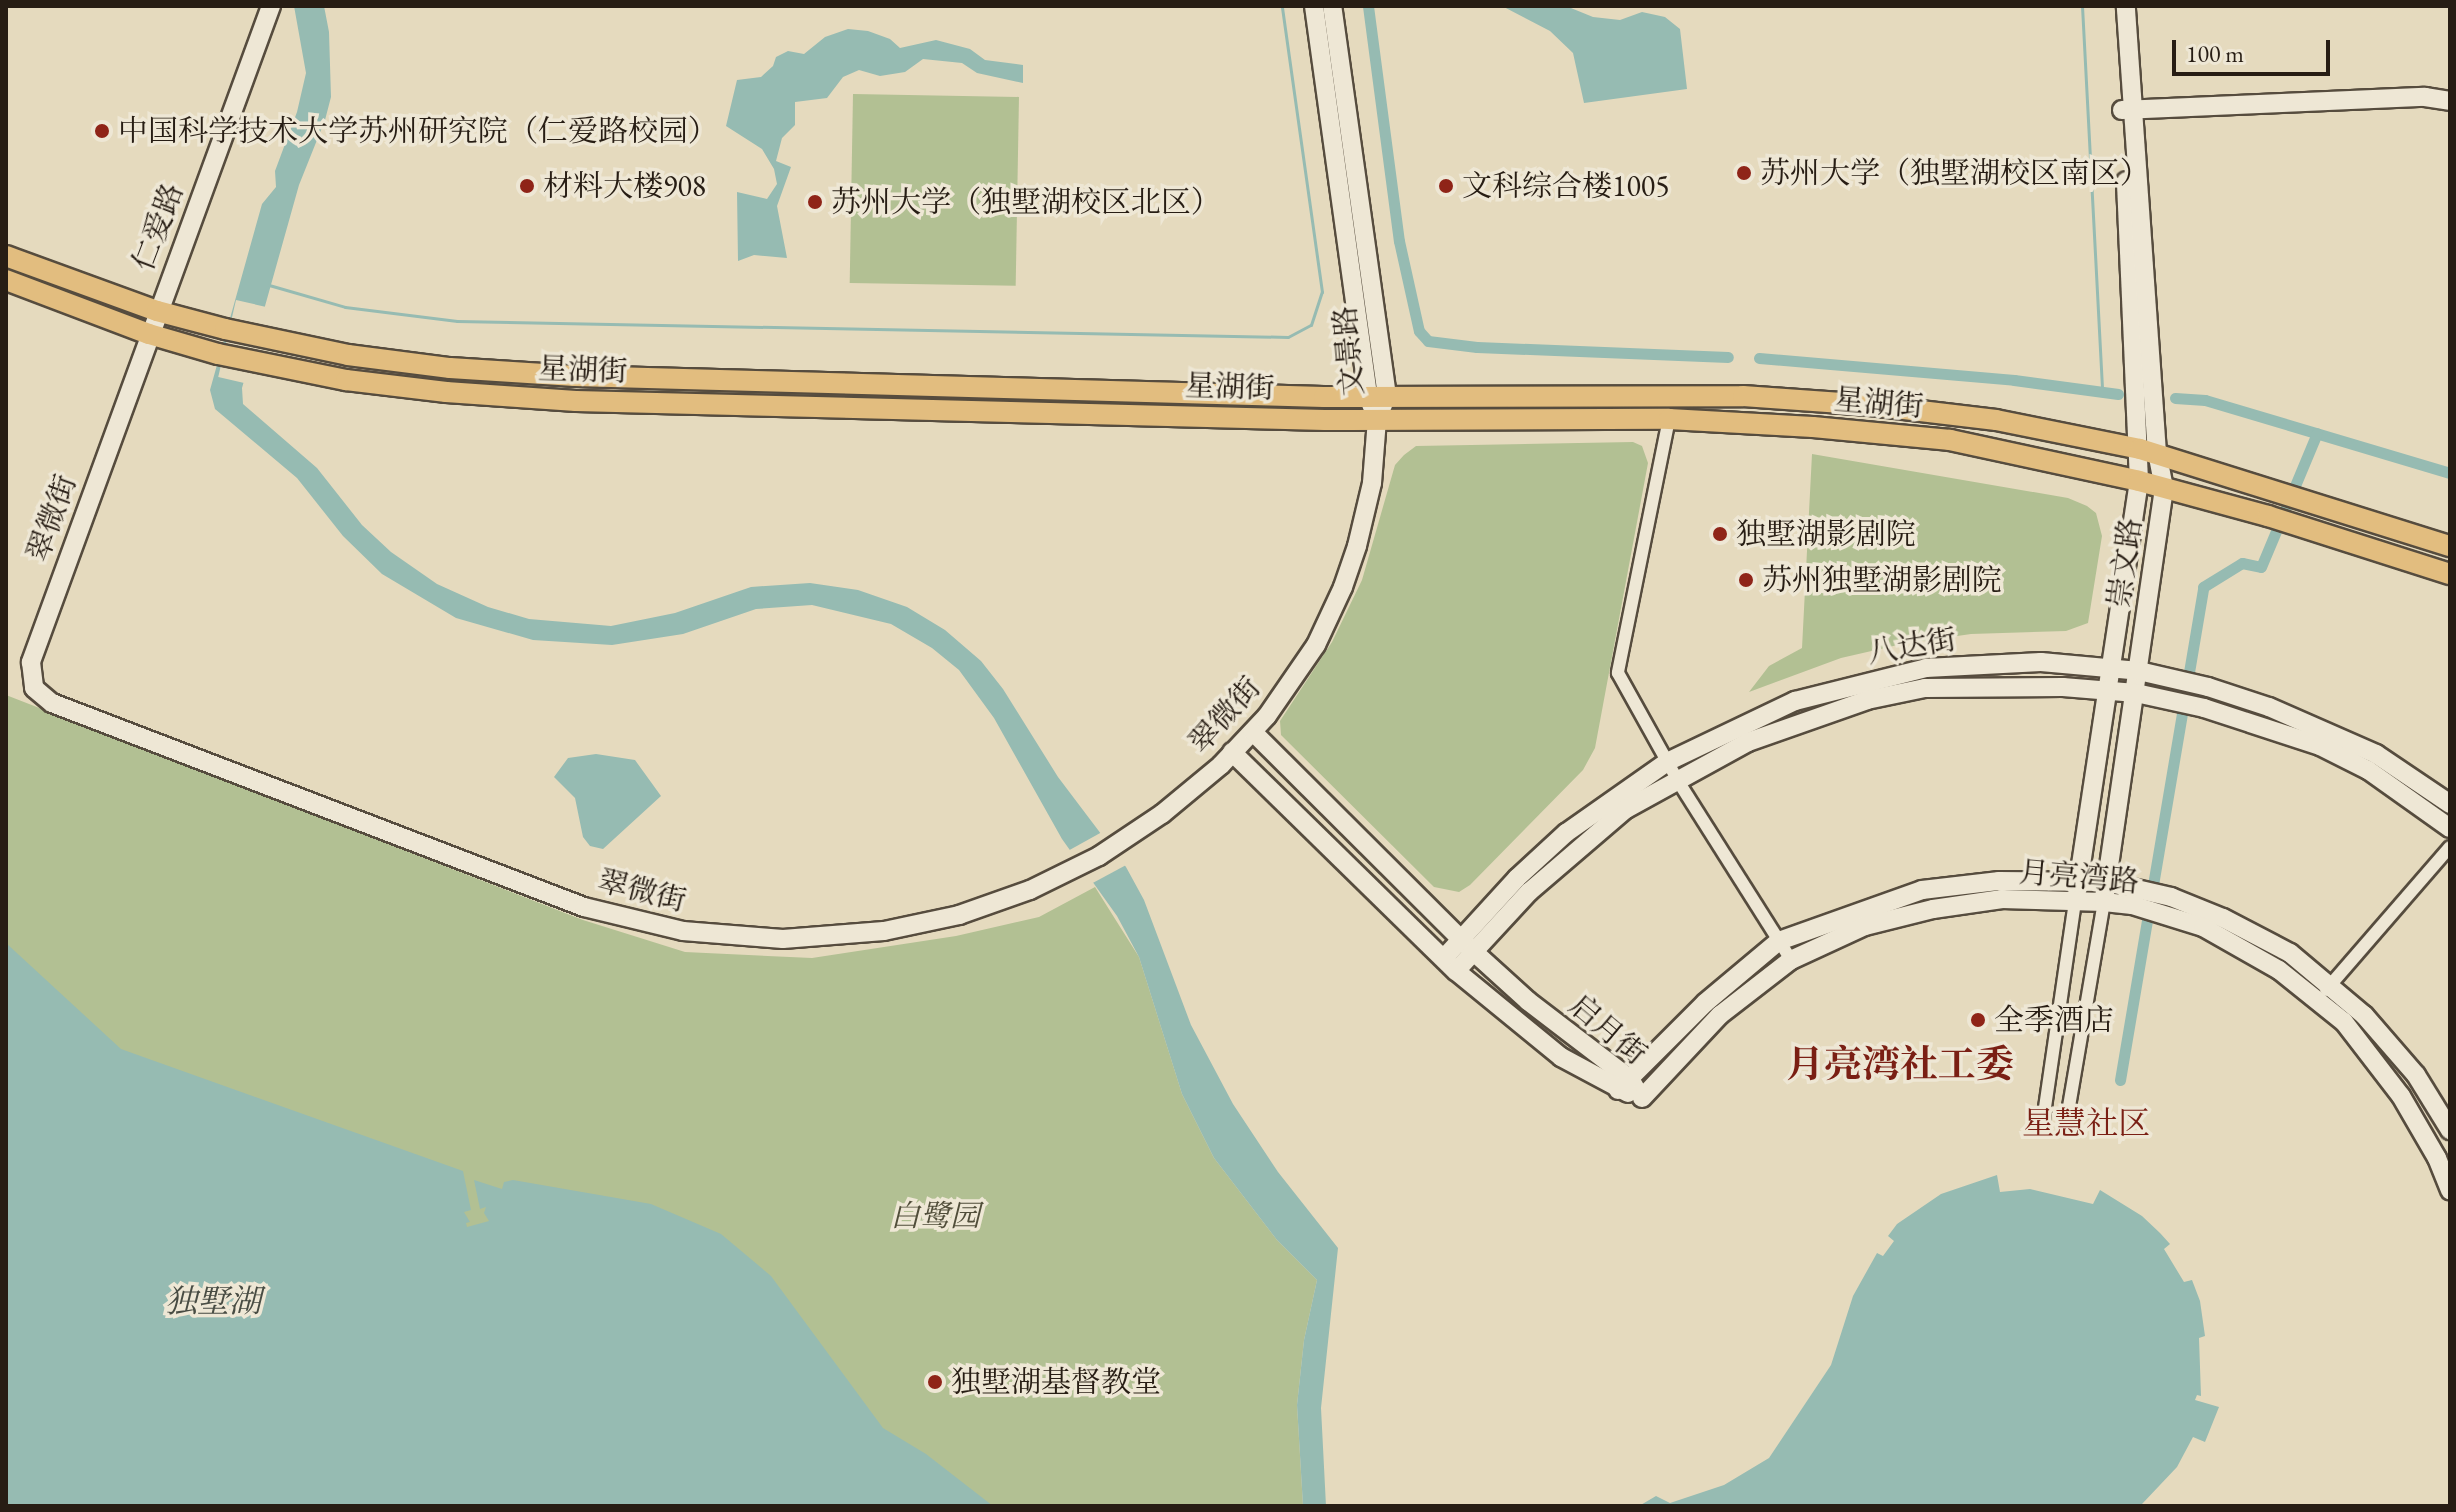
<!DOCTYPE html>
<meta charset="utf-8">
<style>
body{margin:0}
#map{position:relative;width:2456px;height:1512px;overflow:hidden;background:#e5dabe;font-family:"EB Garamond","Noto Serif SC",serif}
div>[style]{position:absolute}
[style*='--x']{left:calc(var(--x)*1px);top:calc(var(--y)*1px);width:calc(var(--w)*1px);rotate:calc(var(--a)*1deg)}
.green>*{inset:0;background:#b2c093;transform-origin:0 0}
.water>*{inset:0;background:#96bbb2}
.pier>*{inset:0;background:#e5dabe;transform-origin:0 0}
.stream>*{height:3px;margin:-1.5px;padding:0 1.5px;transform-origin:1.5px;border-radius:1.5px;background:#96bbb2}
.canal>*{height:11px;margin:-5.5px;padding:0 5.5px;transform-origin:5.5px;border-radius:5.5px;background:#96bbb2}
.roads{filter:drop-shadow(2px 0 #564c3e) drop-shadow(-2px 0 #564c3e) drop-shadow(0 2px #564c3e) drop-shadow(0 -2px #564c3e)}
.street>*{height:12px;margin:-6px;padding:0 6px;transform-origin:6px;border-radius:6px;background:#eee7d5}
.secondary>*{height:18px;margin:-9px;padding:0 9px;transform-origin:9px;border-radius:9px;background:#eee7d5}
.primary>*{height:20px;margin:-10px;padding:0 10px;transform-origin:10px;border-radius:10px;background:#e2bd7f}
.dots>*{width:22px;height:22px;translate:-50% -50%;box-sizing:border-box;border:4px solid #eee7d5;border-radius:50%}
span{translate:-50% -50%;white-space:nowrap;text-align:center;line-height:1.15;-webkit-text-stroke:7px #eee7d5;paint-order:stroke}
.poi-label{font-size:30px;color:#271d14}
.left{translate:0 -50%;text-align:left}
.street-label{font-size:30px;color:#271d14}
.park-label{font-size:30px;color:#514e3a;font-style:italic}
.neighbourhood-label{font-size:32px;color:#7a1f14}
.water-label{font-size:32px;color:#484c43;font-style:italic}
.district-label{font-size:38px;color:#7a1f14;font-weight:700}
.frame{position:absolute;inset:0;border:8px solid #271d14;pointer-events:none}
.scale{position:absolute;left:2172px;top:40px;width:158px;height:36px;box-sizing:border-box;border:4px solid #271d14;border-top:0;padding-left:10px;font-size:24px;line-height:28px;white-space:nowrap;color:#271d14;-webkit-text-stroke:6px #eee7d5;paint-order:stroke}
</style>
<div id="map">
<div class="green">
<div style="left:853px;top:94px;width:166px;height:189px;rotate:1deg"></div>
<div style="clip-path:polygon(1633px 442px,1642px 446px,1648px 463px,1595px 748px,1583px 770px,1470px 885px,1459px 892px,1434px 887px,1281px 735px,1280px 721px,1332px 642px,1362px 580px,1395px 465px,1404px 455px,1416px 446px)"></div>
<div style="clip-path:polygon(1812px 454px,2068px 498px,2087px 506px,2096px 513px,2102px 536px,2088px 623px,2066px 631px,1971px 634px,1902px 644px,1841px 658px,1749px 692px,1769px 666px,1802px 648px)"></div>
<div style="clip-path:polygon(6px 695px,583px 920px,685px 952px,812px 958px,956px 936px,1039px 917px,1095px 887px,1139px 957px,1182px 1094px,1214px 1158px,1277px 1240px,1317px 1280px,1304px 1340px,1297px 1405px,1303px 1506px,901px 1506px,6px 1100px)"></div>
</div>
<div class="water">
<div style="clip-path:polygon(294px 6px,324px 6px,329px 32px,331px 97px,325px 120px,299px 185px,242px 388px,243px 404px,317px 468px,362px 525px,391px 552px,437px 584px,488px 607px,529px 619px,611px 626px,675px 613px,751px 587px,810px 583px,858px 590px,907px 607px,945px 630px,981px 661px,1003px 689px,1058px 777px,1126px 867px,1144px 900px,1191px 1025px,1233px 1104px,1278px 1172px,1338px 1248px,1321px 1408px,1326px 1506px,1303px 1506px,1297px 1405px,1304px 1340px,1317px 1280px,1277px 1240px,1214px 1158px,1182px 1094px,1139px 957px,1117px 916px,1062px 839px,994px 718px,959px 670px,932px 648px,891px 624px,812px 605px,756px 609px,683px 634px,612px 645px,533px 640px,456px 618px,382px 574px,343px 536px,297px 478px,215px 409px,210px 390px,262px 204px,276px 187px,275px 171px,297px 112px,306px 73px)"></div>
<div style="clip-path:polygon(1502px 6px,1566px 6px,1593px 17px,1620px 20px,1642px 12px,1665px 17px,1680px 29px,1687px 89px,1584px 103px,1573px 53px,1550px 31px)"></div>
<div style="clip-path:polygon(848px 29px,868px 31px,890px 39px,900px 48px,936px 40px,970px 49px,985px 60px,1023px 65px,1023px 83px,977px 73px,962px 63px,923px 59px,905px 72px,880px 76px,859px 70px,843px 77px,827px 98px,795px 102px,795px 125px,782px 138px,776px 161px,791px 167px,777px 206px,787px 258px,754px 255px,738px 261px,737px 192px,767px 199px,777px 184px,774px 169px,762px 149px,726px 126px,737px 80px,761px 77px,773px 66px,776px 57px,788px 51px,804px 54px,825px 37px)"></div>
<div style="clip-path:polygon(596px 754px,635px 760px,661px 796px,603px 849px,590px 846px,583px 837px,575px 798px,554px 777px,568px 758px)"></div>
<div style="clip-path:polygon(6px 943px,121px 1049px,463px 1171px,471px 1210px,464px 1212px,470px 1222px,466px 1223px,467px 1227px,489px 1221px,484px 1213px,486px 1207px,480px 1209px,474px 1180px,502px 1189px,504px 1182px,513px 1180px,651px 1204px,721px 1234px,771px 1276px,883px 1428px,926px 1454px,993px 1506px,6px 1506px)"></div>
<div style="clip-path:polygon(1997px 1175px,2000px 1192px,2030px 1189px,2093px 1204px,2100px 1190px,2142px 1216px,2160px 1233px,2170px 1244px,2164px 1249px,2184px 1282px,2192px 1280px,2200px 1301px,2205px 1336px,2199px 1338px,2201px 1396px,2197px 1395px,2195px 1400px,2219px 1407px,2205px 1442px,2193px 1437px,2177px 1467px,2142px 1504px,1639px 1506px,1656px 1496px,1670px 1503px,1724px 1485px,1769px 1458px,1831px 1365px,1853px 1296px,1877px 1253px,1883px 1256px,1894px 1241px,1888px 1236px,1897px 1224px,1941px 1194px)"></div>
</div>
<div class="pier">
<div style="left:236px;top:300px;width:31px;height:79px;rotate:13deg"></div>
<div style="clip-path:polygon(1102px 832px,1128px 864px,1089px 885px,1066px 852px)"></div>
</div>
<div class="stream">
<div style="--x:2082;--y:6;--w:387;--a:87"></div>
<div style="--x:269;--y:285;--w:79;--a:16.1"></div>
<div style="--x:345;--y:307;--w:113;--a:7.1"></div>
<div style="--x:457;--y:321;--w:831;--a:1.1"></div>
<div style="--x:1288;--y:337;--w:26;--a:-28"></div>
<div style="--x:1311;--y:325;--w:35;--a:-72"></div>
<div style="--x:1322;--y:292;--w:289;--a:-98"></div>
</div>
<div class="canal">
<div style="--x:1368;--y:6;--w:237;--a:82.5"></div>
<div style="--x:1399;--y:241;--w:92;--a:77.5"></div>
<div style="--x:1419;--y:331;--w:13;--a:48"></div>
<div style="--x:1428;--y:341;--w:49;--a:7"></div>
<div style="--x:1477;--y:347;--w:251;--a:2.3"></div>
<div style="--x:1759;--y:358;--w:256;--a:4.9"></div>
<div style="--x:2014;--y:380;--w:105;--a:7.7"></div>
<div style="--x:2175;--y:398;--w:30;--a:4"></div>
<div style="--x:2205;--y:400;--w:256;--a:16.6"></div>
<div style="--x:2120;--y:1080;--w:500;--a:-80.4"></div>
<div style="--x:2203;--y:587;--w:46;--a:-31.6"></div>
<div style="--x:2242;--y:563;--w:19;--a:12"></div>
<div style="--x:2261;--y:567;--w:145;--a:-67.3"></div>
</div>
<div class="roads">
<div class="street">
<div style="--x:1669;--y:419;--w:259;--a:101.4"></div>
<div style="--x:1618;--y:673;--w:124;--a:60.9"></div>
<div style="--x:1678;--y:781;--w:212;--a:57.7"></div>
<div style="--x:2326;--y:990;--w:189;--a:-49.1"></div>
<div style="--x:2043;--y:1121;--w:222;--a:-81.7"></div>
<div style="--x:2066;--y:1124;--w:225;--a:-80.3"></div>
</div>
<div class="secondary">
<div style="--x:271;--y:6;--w:699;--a:110.1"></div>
<div style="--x:31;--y:662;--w:26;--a:83"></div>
<div style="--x:34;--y:688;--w:23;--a:40"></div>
<div style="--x:52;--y:703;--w:570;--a:20.98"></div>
<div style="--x:584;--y:907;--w:102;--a:13.6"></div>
<div style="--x:683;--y:931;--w:100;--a:4.6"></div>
<div style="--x:783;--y:939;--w:101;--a:-4.5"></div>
<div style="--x:884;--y:931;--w:77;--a:-12"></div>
<div style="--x:959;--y:915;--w:75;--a:-19.4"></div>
<div style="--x:1030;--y:890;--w:77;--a:-26.2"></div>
<div style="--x:1099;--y:856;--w:76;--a:-33.7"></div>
<div style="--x:1162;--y:814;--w:77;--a:-39.7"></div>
<div style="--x:1221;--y:765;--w:67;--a:-46.8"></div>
<div style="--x:1267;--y:716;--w:86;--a:-55.4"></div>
<div style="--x:1316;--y:645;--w:64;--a:-65"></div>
<div style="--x:1343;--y:587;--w:43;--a:-71.1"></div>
<div style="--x:1357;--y:546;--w:65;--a:-76.6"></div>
<div style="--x:1372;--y:483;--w:64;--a:-85.5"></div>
<div style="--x:1377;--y:419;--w:25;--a:-67"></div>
<div style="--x:1387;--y:396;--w:394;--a:-98"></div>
<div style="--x:1314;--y:6;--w:395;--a:82.1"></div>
<div style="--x:1368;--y:397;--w:13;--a:67"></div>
<div style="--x:2122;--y:110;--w:303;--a:-2.5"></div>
<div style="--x:2425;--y:97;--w:25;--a:9"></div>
<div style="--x:1253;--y:732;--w:312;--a:44.9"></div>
<div style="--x:1474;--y:952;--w:73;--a:42.2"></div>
<div style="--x:1528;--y:1001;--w:128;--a:37.4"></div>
<div style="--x:1630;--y:1079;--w:12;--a:59"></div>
<div style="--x:1232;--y:752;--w:313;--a:44.4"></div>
<div style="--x:1456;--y:971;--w:136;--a:39.3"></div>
<div style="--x:1561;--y:1057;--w:76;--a:28.2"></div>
<div style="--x:2077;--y:891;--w:415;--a:-81.4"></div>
<div style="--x:2139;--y:481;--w:300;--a:-92.5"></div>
<div style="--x:2105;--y:893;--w:409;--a:-81.7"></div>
<div style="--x:2164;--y:488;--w:36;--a:-101"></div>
<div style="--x:2157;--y:453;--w:448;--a:-94"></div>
<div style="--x:1444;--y:958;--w:108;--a:-47.6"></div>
<div style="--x:1517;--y:878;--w:67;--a:-42.6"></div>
<div style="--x:1566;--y:833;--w:123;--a:-35.1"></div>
<div style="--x:1667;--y:762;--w:142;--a:-25.5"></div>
<div style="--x:1795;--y:701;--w:135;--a:-14.1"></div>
<div style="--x:1926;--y:668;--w:115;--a:-3"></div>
<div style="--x:2041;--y:662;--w:98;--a:5.2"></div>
<div style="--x:2139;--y:671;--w:71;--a:13.1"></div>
<div style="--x:2208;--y:687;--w:64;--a:18.2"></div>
<div style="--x:2269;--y:707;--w:117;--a:23.7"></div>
<div style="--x:2376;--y:754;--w:89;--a:34"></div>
<div style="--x:1456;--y:971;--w:108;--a:-47.3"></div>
<div style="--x:1529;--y:892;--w:128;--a:-40.6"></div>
<div style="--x:1626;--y:809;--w:139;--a:-28.8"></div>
<div style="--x:1748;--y:742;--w:126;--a:-19.4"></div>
<div style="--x:1867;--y:700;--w:59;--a:-11.7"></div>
<div style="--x:1925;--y:688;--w:138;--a:-0.4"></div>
<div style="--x:2063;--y:687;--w:73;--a:4.7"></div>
<div style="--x:2136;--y:693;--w:70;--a:12.4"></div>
<div style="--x:2204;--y:708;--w:122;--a:18.1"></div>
<div style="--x:2320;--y:746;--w:54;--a:26.6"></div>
<div style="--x:2368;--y:770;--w:100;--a:35.3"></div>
<div style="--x:1618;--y:1090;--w:123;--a:-45"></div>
<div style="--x:1705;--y:1003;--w:97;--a:-40"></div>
<div style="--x:1779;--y:941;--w:152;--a:-19.6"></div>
<div style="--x:1922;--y:890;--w:78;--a:-6.7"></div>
<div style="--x:1999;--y:881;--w:107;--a:0.5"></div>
<div style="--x:2106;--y:882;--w:67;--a:13"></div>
<div style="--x:2171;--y:897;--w:56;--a:22"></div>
<div style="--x:2223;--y:918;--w:76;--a:27.6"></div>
<div style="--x:2290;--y:953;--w:97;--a:40"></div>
<div style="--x:2364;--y:1015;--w:79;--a:49.1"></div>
<div style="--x:2416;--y:1075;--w:65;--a:58.3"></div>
<div style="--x:1642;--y:1098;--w:114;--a:-46.8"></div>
<div style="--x:1720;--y:1015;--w:90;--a:-37.8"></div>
<div style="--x:1791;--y:960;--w:81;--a:-24.7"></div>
<div style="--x:1865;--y:926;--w:70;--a:-14"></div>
<div style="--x:1933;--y:909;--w:70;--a:-8.2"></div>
<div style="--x:2002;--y:899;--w:102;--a:1.7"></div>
<div style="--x:2104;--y:902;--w:28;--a:6"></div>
<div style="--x:2132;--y:905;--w:74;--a:17.2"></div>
<div style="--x:2203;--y:927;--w:87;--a:29.5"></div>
<div style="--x:2279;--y:970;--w:83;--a:38.7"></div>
<div style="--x:2344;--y:1022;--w:93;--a:52.4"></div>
<div style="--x:2401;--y:1096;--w:72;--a:59.9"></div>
<div style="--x:2437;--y:1158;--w:35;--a:68"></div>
</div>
<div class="primary">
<div style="--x:6;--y:256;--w:161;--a:20"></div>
<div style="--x:157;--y:311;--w:70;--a:14.8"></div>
<div style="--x:225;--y:329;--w:126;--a:11.9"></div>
<div style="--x:348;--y:355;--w:103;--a:7.3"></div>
<div style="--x:450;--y:368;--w:125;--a:3.7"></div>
<div style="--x:575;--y:376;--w:749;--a:1.61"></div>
<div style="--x:1324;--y:397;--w:419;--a:-0.1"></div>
<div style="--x:1743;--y:396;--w:127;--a:4.1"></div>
<div style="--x:1870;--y:405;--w:127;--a:6.8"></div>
<div style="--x:1996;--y:420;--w:147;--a:11.4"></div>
<div style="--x:2140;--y:449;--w:325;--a:17.4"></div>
<div style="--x:6;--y:280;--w:153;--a:20.7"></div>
<div style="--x:149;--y:334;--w:72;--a:16.2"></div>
<div style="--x:218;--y:354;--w:131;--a:11.5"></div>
<div style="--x:346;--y:380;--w:101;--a:6.8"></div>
<div style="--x:446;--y:392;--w:130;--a:4"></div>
<div style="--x:576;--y:401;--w:749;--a:1.45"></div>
<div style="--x:1325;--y:420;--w:344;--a:-0.2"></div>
<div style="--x:1669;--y:419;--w:144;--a:3.2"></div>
<div style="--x:1813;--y:427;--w:138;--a:5.4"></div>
<div style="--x:1950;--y:440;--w:193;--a:12.2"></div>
<div style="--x:2139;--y:481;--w:134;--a:15.2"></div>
<div style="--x:2268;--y:516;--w:191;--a:17.7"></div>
</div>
</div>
<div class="dots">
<div style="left:102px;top:131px;background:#8f2418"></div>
<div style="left:1744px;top:173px;background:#8f2418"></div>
<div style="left:527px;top:186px;background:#8f2418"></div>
<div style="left:1446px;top:186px;background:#8f2418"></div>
<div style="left:815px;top:202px;background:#8f2418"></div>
<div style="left:1720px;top:534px;background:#8f2418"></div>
<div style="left:1746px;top:580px;background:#8f2418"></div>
<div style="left:1978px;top:1020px;background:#8f2418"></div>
<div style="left:935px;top:1382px;background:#8f2418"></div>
</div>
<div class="poi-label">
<span class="left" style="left:118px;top:131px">中国科学技术大学苏州研究院（仁爱路校园）</span>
<span class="left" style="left:1760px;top:173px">苏州大学（独墅湖校区南区）</span>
<span class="left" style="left:543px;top:186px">材料大楼908</span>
<span class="left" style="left:1462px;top:186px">文科综合楼1005</span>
<span class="left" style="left:831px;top:202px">苏州大学（独墅湖校区北区）</span>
<span class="left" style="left:1736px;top:534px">独墅湖影剧院</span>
<span class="left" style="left:1762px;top:580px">苏州独墅湖影剧院</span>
<span class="left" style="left:1994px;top:1020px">全季酒店</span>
<span class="left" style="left:951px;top:1382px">独墅湖基督教堂</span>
</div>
<div class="street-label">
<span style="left:158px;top:227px;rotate:-69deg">仁爱路</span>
<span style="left:1349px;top:351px;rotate:-95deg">文景路</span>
<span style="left:583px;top:370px;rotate:2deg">星湖街</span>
<span style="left:1230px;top:387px;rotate:2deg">星湖街</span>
<span style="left:1879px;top:403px;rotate:5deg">星湖街</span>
<span style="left:52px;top:518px;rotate:-70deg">翠微街</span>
<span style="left:2125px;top:563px;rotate:-82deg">崇文路</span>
<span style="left:1912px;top:646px;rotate:-9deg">八达街</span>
<span style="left:1225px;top:715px;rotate:-48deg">翠微街</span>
<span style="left:2079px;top:877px;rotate:5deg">月亮湾路</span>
<span style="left:642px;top:891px;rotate:14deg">翠微街</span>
<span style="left:1608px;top:1030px;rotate:40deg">启月街</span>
</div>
<div class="park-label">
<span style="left:935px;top:1216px">白鹭园</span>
</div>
<div class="neighbourhood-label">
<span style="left:2086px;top:1123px">星慧社区</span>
</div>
<div class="water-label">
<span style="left:213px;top:1301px">独墅湖</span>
</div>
<div class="district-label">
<span style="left:1900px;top:1064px">月亮湾社工委</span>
</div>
<div class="frame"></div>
<div class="scale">100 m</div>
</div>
